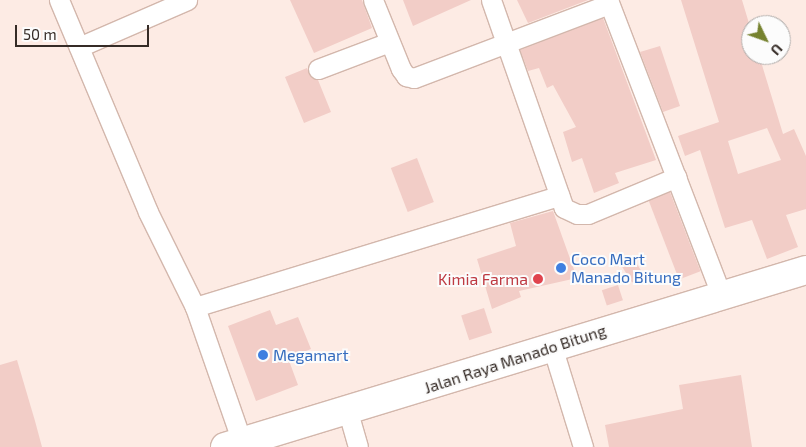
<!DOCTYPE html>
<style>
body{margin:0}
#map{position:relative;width:806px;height:447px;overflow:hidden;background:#fdebe4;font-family:"Exo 2",sans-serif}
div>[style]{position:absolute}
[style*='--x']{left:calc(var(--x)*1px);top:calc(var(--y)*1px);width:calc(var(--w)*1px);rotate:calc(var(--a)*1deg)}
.building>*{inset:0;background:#f2cdc7;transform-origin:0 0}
.roads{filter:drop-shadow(1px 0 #d3b7ac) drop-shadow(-1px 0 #d3b7ac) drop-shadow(0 1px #d3b7ac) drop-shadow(0 -1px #d3b7ac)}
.minor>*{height:19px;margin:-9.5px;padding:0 9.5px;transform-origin:9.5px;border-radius:9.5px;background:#fff}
.highway>*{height:28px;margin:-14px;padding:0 14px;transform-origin:14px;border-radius:14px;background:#fff}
.dots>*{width:14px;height:14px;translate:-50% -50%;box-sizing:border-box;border:2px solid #fcfcfc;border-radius:50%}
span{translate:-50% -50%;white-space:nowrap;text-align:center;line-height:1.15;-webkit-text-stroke:4px #fcfcfc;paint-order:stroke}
.shop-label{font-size:16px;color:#366cbe}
.left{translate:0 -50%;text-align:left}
.health-label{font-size:16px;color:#be3a42}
.right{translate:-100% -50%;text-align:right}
.street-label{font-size:16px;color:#352b26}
.north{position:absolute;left:741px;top:15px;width:50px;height:50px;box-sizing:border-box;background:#fcfcfc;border:1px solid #aca8a6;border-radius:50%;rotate:132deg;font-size:14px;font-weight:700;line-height:20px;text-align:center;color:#352b26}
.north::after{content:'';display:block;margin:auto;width:18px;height:22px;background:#76822f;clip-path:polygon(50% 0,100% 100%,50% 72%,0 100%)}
.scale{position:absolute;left:15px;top:25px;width:134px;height:22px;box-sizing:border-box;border:2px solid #352b26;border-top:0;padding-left:6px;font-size:15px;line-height:18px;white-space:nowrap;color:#352b26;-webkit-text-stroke:4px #fcfcfc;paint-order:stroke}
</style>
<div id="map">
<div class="building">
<div style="clip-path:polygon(290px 0,362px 0,372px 28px,314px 53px)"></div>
<div style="clip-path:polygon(403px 0,471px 0,413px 26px)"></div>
<div style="clip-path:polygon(517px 0,588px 0,528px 23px)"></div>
<div style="clip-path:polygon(evenodd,681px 0,742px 0,751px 30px,751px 55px,759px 55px,783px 134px,794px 129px,806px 156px,806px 209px,786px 215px,798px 247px,767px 259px,752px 220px,725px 228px,700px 150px,685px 156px,678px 136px,719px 122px,681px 0,767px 128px,781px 160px,738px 174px,728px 141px,767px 128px)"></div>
<div style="clip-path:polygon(603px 18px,656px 160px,615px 173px,619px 183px,594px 193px,582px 158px,572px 162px,563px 132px,576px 127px,553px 85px,547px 88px,539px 68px,528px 71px,520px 50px)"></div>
<div style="clip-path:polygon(660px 46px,680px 106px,663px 112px,640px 52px)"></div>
<div style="clip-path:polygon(307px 68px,311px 77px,318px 80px,331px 112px,304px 123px,285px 77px)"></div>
<div style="left:417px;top:158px;width:47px;height:28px;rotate:69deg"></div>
<div style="left:670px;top:192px;width:85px;height:23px;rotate:69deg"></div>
<div style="clip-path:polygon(553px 211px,577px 278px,519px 291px,521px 297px,492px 309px,477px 259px,516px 246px,510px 223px)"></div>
<div style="left:633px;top:258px;width:20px;height:14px;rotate:57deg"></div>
<div style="left:618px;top:285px;width:16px;height:17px;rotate:72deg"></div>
<div style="left:484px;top:308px;width:26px;height:24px;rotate:72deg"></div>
<div style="clip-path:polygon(270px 310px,276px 325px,298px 317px,311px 349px,288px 358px,298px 385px,256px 401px,228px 326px)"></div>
<div style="clip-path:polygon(17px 360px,35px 421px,42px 447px,0 447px,0 365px)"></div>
<div style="clip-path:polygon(741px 375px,752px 447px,609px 447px,605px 425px,683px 409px,679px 385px)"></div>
</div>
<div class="roads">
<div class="minor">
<div style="--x:59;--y:0;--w:230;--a:67.2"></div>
<div style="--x:148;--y:212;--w:106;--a:63.7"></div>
<div style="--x:195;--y:307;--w:143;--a:70.8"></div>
<div style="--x:373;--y:0;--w:74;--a:67.9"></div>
<div style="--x:401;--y:69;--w:9;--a:54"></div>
<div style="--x:406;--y:76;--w:8;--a:14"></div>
<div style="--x:414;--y:78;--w:209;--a:-20.8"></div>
<div style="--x:491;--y:0;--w:220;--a:70.7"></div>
<div style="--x:564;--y:208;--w:14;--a:25"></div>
<div style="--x:577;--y:214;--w:11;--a:0"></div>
<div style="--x:588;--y:214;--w:96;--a:-22.6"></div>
<div style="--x:608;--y:0;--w:318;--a:69"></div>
<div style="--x:79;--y:47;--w:118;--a:-23.5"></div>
<div style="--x:318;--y:69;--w:76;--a:-20.8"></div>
<div style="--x:195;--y:307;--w:381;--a:-17"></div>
<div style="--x:552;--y:346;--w:106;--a:72.9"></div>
<div style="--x:348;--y:412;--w:36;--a:74"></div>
</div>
<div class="highway">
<div style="--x:225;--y:447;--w:607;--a:-16.94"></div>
</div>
</div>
<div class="dots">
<div style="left:561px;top:268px;background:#3f7fe0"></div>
<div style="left:538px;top:279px;background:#e0444e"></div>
<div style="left:263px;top:355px;background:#3f7fe0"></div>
</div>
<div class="shop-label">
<span class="left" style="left:571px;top:268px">Coco Mart<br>Manado Bitung</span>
<span class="left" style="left:273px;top:355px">Megamart</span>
</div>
<div class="health-label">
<span class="right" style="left:528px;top:279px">Kimia Farma</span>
</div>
<div class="street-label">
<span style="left:515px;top:359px;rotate:-18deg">Jalan Raya Manado Bitung</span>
</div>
<div class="north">U</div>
<div class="scale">50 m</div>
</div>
